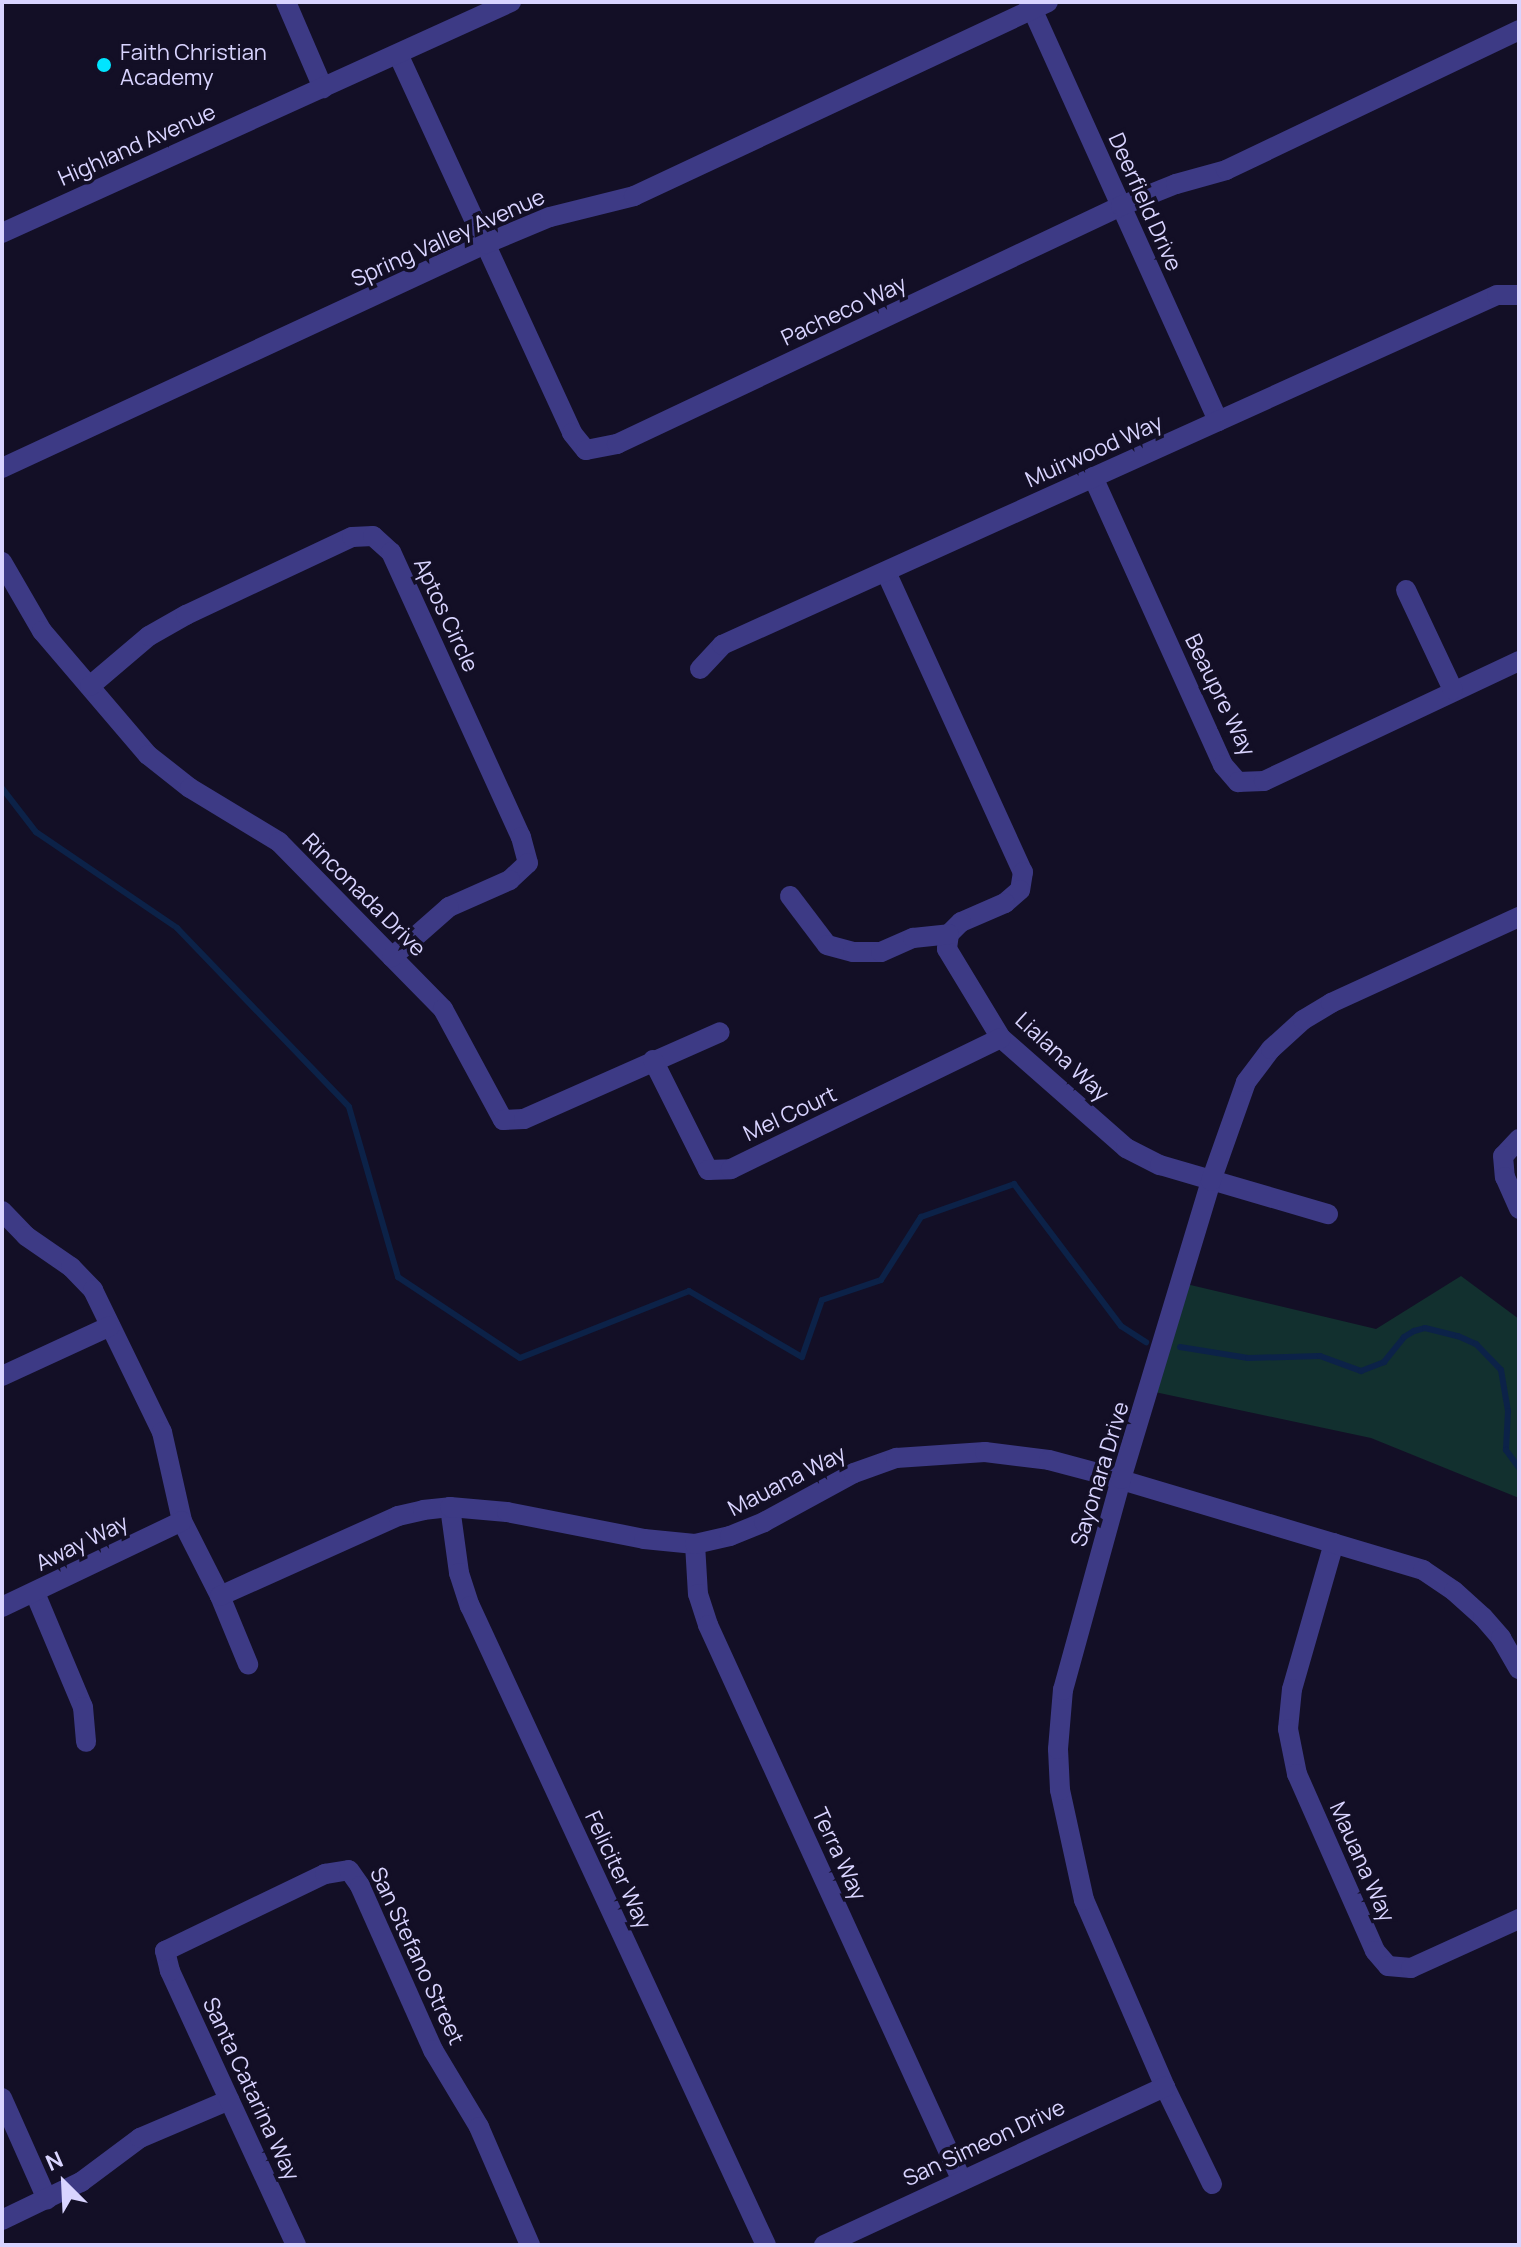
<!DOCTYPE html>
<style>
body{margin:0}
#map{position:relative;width:1521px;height:2247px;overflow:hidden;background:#130f26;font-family:Manrope,sans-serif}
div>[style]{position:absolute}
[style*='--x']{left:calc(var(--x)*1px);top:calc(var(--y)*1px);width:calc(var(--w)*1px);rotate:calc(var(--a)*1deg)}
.green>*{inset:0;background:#12302f}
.stream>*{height:6px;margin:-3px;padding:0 3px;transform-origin:3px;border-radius:3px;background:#0c2248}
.minor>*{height:20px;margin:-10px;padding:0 10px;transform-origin:10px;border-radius:10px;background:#3d3a85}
.dots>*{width:22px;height:22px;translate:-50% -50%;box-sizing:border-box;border:4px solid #130f26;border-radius:50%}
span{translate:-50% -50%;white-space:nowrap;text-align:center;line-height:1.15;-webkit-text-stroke:7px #130f26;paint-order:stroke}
.poi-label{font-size:22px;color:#d9d4ff}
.left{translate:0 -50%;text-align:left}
.street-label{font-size:22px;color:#d9d4ff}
.frame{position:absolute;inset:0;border:4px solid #d9d4ff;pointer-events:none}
.north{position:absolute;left:24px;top:2143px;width:80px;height:80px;-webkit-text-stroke:6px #130f26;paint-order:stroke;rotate:336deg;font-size:22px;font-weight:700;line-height:32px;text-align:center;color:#d9d4ff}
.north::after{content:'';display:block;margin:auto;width:28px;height:36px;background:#d9d4ff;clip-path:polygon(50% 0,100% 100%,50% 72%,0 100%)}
</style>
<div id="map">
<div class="green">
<div style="clip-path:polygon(1461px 1276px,1519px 1319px,1519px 1498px,1371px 1438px,1150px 1391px,1182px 1283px,1376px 1329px)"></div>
</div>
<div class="stream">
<div style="--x:2;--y:788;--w:56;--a:52.3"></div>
<div style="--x:36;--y:832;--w:171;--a:34.2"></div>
<div style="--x:177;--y:928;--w:248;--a:46.1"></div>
<div style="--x:349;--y:1107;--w:177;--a:73.9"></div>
<div style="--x:398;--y:1277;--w:146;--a:33.6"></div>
<div style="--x:520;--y:1358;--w:182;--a:-21.6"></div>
<div style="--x:689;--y:1291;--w:131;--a:30.3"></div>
<div style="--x:802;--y:1357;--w:60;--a:-70.7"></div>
<div style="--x:822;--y:1300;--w:62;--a:-18.7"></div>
<div style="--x:881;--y:1280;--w:75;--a:-57.6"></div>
<div style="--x:921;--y:1217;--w:99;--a:-19.5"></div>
<div style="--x:1014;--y:1184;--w:178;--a:53"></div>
<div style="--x:1121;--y:1326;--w:30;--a:33"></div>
<div style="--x:1180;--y:1347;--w:69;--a:9.2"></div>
<div style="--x:1248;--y:1358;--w:72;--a:-1.6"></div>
<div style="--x:1320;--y:1356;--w:44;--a:20.1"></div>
<div style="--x:1361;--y:1371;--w:25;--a:-21"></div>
<div style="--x:1384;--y:1362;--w:32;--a:-51"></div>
<div style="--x:1404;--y:1337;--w:12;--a:-31"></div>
<div style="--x:1414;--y:1331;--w:11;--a:-15"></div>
<div style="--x:1425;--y:1328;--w:34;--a:14"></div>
<div style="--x:1458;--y:1336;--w:20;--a:24"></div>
<div style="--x:1476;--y:1344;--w:36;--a:46"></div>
<div style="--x:1501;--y:1370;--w:42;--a:80.3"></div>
<div style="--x:1508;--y:1411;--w:39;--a:93"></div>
<div style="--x:1506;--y:1450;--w:22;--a:54"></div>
</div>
<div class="minor">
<div style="--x:286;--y:2;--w:94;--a:66.7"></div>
<div style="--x:1029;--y:2;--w:460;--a:65.7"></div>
<div style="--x:398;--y:54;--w:417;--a:65.3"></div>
<div style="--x:572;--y:433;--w:22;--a:51"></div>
<div style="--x:586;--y:450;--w:32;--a:-11"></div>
<div style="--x:617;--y:444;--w:557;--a:-25.28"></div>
<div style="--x:1121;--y:206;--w:59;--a:-21.8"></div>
<div style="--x:1176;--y:184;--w:52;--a:-15.6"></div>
<div style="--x:1226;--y:170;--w:325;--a:-25.5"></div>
<div style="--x:2;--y:233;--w:559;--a:-24.41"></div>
<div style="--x:2;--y:468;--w:532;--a:-24.88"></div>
<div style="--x:485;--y:244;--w:70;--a:-22.6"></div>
<div style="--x:550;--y:217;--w:87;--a:-14"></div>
<div style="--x:634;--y:196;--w:457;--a:-25.1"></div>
<div style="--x:1093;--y:477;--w:316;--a:65.7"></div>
<div style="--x:1223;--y:765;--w:23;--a:49"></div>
<div style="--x:1238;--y:782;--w:26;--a:-2"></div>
<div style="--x:1264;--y:781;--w:282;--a:-25.2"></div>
<div style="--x:2;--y:562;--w:80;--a:59.9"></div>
<div style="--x:42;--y:631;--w:163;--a:49.5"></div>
<div style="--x:148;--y:755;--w:53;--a:38.2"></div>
<div style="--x:190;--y:788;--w:104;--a:31.2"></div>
<div style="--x:279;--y:842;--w:234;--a:45.5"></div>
<div style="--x:443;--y:1009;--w:126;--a:61.6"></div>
<div style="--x:503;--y:1120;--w:21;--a:-3"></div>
<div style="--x:524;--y:1119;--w:214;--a:-23.9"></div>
<div style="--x:886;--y:572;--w:330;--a:65.5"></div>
<div style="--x:1023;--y:872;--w:18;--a:99"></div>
<div style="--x:1020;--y:890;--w:20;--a:139"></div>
<div style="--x:1005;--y:903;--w:48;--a:156.6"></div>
<div style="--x:961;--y:922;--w:17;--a:135"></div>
<div style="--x:949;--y:934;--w:15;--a:98"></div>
<div style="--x:947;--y:949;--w:104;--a:58.8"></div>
<div style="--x:1001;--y:1038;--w:167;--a:41.3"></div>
<div style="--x:1126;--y:1148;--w:38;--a:27"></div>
<div style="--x:1160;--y:1165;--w:175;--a:16.3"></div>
<div style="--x:1406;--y:590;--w:110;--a:64.8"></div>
<div style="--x:700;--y:669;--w:33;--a:-47"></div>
<div style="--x:722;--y:645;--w:850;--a:-24.3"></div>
<div style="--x:1497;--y:295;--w:22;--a:0"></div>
<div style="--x:90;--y:686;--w:77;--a:-40.3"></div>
<div style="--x:149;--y:636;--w:43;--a:-29.6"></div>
<div style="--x:186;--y:615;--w:183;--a:-25.2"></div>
<div style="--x:352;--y:537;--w:21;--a:-3"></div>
<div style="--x:373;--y:536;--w:24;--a:42"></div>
<div style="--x:391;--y:552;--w:313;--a:65.5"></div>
<div style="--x:521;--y:837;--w:27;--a:75"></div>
<div style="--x:528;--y:863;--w:25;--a:137"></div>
<div style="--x:510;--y:880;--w:67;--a:156.1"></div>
<div style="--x:449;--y:907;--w:76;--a:138.7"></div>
<div style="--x:790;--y:896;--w:61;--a:52.9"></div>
<div style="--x:827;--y:945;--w:27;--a:15"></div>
<div style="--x:853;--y:952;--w:28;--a:0"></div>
<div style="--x:881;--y:952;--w:35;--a:-24"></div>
<div style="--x:913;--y:938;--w:36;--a:-6"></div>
<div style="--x:653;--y:1060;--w:123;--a:63.4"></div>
<div style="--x:708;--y:1170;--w:23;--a:-2"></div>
<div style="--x:731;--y:1169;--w:300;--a:-25.9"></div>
<div style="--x:1519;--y:1139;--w:23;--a:133"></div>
<div style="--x:1503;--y:1156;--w:21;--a:85"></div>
<div style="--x:1505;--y:1177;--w:35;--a:66"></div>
<div style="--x:2;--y:1211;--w:35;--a:46"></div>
<div style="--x:26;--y:1236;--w:55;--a:34.6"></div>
<div style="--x:71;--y:1267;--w:32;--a:46"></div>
<div style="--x:93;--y:1290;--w:158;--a:64.1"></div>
<div style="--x:162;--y:1432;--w:91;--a:77.3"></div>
<div style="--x:182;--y:1521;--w:84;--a:63.1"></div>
<div style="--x:220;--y:1596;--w:74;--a:67.6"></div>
<div style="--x:2;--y:1376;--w:119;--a:-24.8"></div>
<div style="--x:450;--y:1507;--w:67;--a:82.2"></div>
<div style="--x:459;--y:1573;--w:35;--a:72"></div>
<div style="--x:470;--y:1606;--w:704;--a:65.15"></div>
<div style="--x:1334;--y:1543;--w:152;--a:106"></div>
<div style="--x:1292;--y:1689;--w:40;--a:95.7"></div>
<div style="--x:1288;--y:1729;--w:46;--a:78.7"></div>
<div style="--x:1297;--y:1774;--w:193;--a:66.2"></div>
<div style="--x:1375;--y:1951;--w:20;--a:49"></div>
<div style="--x:1388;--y:1966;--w:23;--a:5"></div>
<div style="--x:1411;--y:1968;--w:119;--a:-24.4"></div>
<div style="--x:695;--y:1544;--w:50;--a:86.6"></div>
<div style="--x:698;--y:1594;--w:33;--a:72"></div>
<div style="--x:708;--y:1625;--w:609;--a:65.45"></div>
<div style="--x:35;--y:1593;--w:124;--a:67.2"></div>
<div style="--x:83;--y:1707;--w:35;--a:85"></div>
<div style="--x:220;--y:1596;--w:195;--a:-24.2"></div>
<div style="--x:398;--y:1516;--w:26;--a:-13"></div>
<div style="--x:423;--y:1510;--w:27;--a:-6"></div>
<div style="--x:450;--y:1507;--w:57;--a:5"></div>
<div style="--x:507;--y:1512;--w:140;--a:11.1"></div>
<div style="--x:644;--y:1539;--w:51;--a:5.6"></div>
<div style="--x:695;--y:1544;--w:36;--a:-13"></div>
<div style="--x:730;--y:1536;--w:37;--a:-22"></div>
<div style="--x:764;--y:1522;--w:102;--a:-28.6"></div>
<div style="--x:854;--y:1473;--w:45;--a:-19.7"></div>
<div style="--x:896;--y:1458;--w:89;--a:-3.9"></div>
<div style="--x:985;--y:1452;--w:64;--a:7.1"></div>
<div style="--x:1049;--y:1460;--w:51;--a:14.9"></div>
<div style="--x:1098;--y:1473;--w:339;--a:16.6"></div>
<div style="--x:1423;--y:1570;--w:37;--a:34"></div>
<div style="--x:1454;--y:1591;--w:39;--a:42"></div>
<div style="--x:1483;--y:1617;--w:28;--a:49"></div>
<div style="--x:1501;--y:1638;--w:36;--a:60"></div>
<div style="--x:2;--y:1607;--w:199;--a:-25.5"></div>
<div style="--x:2;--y:2098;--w:111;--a:66"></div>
<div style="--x:1212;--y:2184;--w:108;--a:-115.9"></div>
<div style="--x:1165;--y:2087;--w:204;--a:-113.4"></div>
<div style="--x:1084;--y:1900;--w:113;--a:-102.3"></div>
<div style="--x:1060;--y:1790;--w:41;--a:-92.8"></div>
<div style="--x:1058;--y:1749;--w:59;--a:-85.2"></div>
<div style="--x:1063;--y:1690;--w:219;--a:-74.6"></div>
<div style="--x:1121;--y:1479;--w:311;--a:-73.2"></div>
<div style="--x:1211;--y:1181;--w:105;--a:-70.5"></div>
<div style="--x:1246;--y:1082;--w:41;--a:-52.9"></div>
<div style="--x:1271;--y:1049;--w:43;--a:-42.2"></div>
<div style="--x:1303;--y:1020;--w:33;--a:-31"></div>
<div style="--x:1331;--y:1003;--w:207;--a:-24.6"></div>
<div style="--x:2;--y:2220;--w:88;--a:-25.7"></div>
<div style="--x:81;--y:2182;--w:74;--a:-36.7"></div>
<div style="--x:140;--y:2138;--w:97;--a:-23.1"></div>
<div style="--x:296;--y:2245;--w:302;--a:-114.7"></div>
<div style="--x:170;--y:1971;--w:21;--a:-104"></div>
<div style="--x:165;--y:1951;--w:178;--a:-25.7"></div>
<div style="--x:325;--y:1874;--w:24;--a:-9"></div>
<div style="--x:349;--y:1870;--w:19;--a:55"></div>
<div style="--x:360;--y:1886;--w:180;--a:66"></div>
<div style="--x:433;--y:2050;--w:90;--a:59.1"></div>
<div style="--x:479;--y:2127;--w:129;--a:66.6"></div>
<div style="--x:824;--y:2245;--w:376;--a:-24.9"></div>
</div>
<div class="dots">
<div style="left:104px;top:65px;background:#00e5ff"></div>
</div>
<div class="poi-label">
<span class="left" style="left:120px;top:65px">Faith Christian<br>Academy</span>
</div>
<div class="street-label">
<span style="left:137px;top:145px;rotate:-24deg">Highland Avenue</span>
<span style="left:1145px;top:202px;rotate:66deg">Deerfield Drive</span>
<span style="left:448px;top:238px;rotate:-24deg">Spring Valley Avenue</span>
<span style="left:844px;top:311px;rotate:-25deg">Pacheco Way</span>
<span style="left:1094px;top:451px;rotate:-24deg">Muirwood Way</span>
<span style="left:446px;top:615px;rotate:65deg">Aptos Circle</span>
<span style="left:1220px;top:695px;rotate:64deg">Beaupre Way</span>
<span style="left:364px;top:895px;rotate:45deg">Rinconada Drive</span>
<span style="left:1062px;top:1057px;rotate:43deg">Lialana Way</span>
<span style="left:790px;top:1114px;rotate:-25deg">Mel Court</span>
<span style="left:1100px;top:1474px;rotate:-73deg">Sayonara Drive</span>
<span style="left:787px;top:1481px;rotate:-27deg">Mauana Way</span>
<span style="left:82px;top:1543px;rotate:-26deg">Away Way</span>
<span style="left:839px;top:1854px;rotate:65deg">Terra Way</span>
<span style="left:1362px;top:1862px;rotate:66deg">Mauana Way</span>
<span style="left:618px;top:1870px;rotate:65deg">Feliciter Way</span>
<span style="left:417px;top:1956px;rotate:65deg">San Stefano Street</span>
<span style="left:251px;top:2089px;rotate:65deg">Santa Catarina Way</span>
<span style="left:984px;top:2143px;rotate:-25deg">San Simeon Drive</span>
</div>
<div class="frame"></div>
<div class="north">N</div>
</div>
